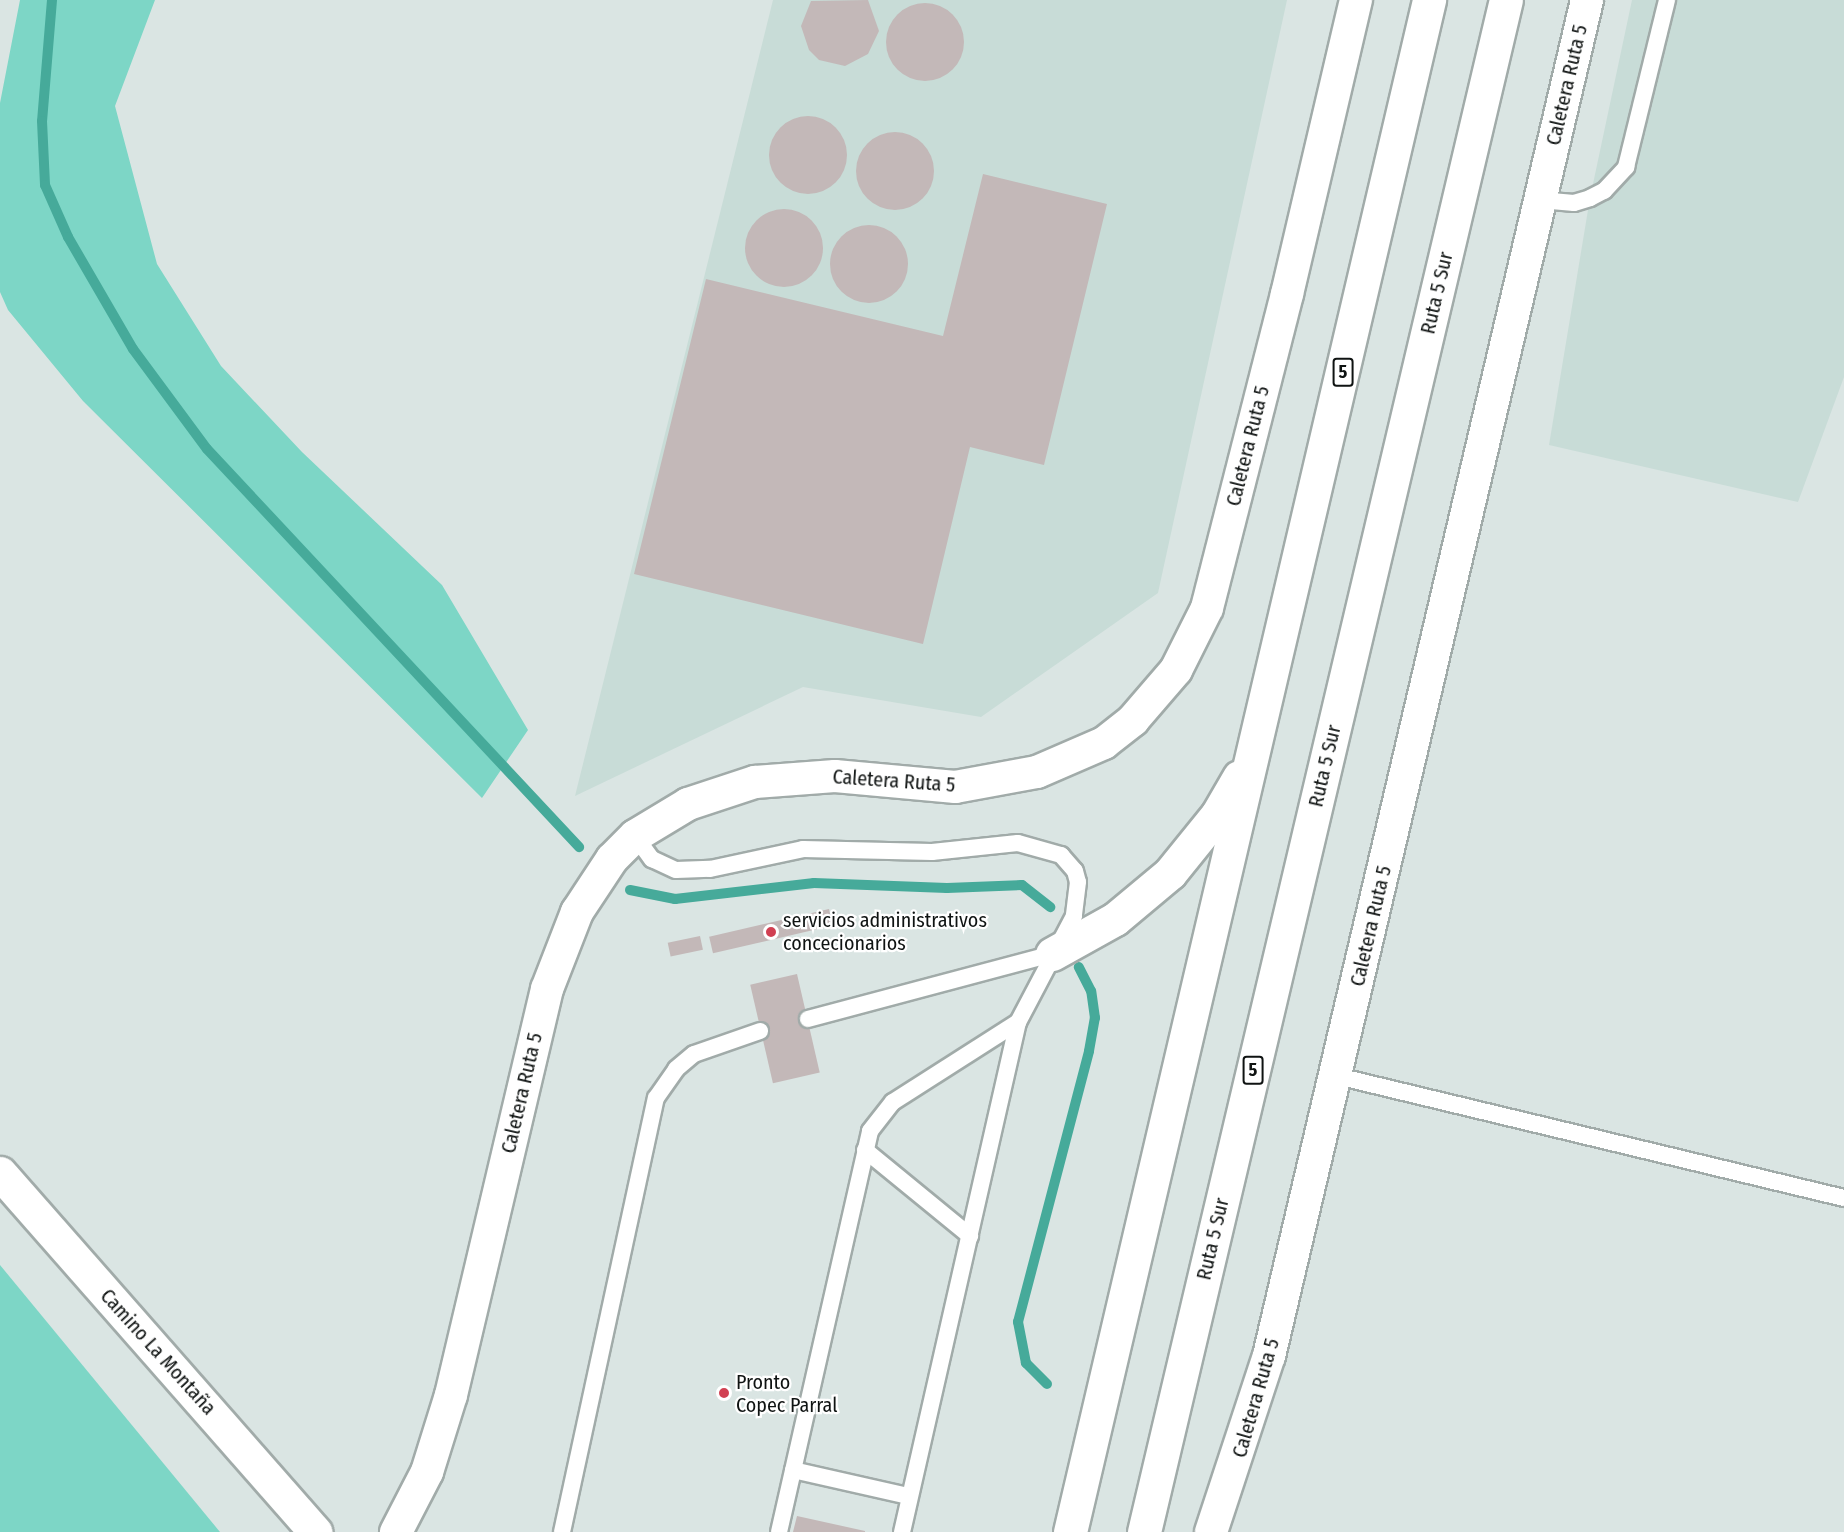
<!DOCTYPE html>
<meta charset="utf-8">
<style>
body{margin:0}
#map{position:relative;width:1844px;height:1532px;overflow:hidden;background:#dae5e3;font-family:"Fira Sans Condensed",sans-serif}
div>[style]{position:absolute}
[style*='--x']{left:calc(var(--x)*1px);top:calc(var(--y)*1px);width:calc(var(--w)*1px);rotate:calc(var(--a)*1deg)}
.built>*{inset:0;background:#c8dcd7}
.green>*{inset:0;background:#7dd6c6}
.stream>*{height:10px;margin:-5px;padding:0 5px;transform-origin:5px;border-radius:5px;background:#46aa9a}
.building>*{inset:0;background:#c3b8b8;transform-origin:0 0}
.round{border-radius:50%}
.roads{filter:drop-shadow(2px 0 #a1aba9) drop-shadow(-2px 0 #a1aba9) drop-shadow(0 2px #a1aba9) drop-shadow(0 -2px #a1aba9)}
.service>*{height:16px;margin:-8px;padding:0 8px;transform-origin:8px;border-radius:8px;background:#fff}
.minor>*{height:32px;margin:-16px;padding:0 16px;transform-origin:16px;border-radius:16px;background:#fff}
.tertiary>*{height:33px;margin:-16.5px;padding:0 16.5px;transform-origin:16.5px;border-radius:16.5px;background:#fff}
.motorway>*{height:33px;margin:-16.5px;padding:0 16.5px;transform-origin:16.5px;border-radius:16.5px;background:#fff}
.dots>*{width:16px;height:16px;translate:-50% -50%;box-sizing:border-box;border:3px solid #fff;border-radius:50%}
span{translate:-50% -50%;white-space:nowrap;text-align:center;line-height:1.15;-webkit-text-stroke:4.5px #fff;paint-order:stroke}
.shield-label span{padding:2px 4px;background:#fff;border:2px solid;border-radius:4px;-webkit-text-stroke-width:0}
.shield-label{font-size:18px;color:#0f1312;font-weight:700}
.street-label{font-size:20px;color:#0f1312}
.poi-label{font-size:20px;color:#0f1312}
.left{translate:0 -50%;text-align:left}
</style>
<div id="map">
<div class="built">
<div style="clip-path:polygon(773px 0,1287px 0,1158px 593px,981px 717px,803px 687px,575px 796px)"></div>
<div style="clip-path:polygon(1632px 0,1844px 0,1844px 377px,1798px 502px,1549px 445px,1590px 198px)"></div>
</div>
<div class="green">
<div style="clip-path:polygon(20px 0,155px 0,115px 106px,157px 264px,221px 366px,302px 452px,442px 585px,528px 730px,482px 798px,83px 401px,8px 310px,0 292px,0 103px)"></div>
<div style="clip-path:polygon(0 1265px,220px 1532px,0 1532px)"></div>
</div>
<div class="stream">
<div style="--x:52;--y:0;--w:121;--a:94.7"></div>
<div style="--x:42;--y:121;--w:64;--a:87.3"></div>
<div style="--x:45;--y:185;--w:57;--a:66.1"></div>
<div style="--x:68;--y:237;--w:129;--a:59.9"></div>
<div style="--x:133;--y:349;--w:124;--a:53.5"></div>
<div style="--x:207;--y:449;--w:545;--a:46.93"></div>
<div style="--x:630;--y:890;--w:46;--a:11.3"></div>
<div style="--x:675;--y:899;--w:140;--a:-6.6"></div>
<div style="--x:814;--y:883;--w:133;--a:2.2"></div>
<div style="--x:947;--y:888;--w:75;--a:-2.3"></div>
<div style="--x:1022;--y:885;--w:36;--a:38"></div>
<div style="--x:1047;--y:1384;--w:30;--a:-135"></div>
<div style="--x:1026;--y:1363;--w:42;--a:-101"></div>
<div style="--x:1018;--y:1322;--w:280;--a:-75.3"></div>
<div style="--x:1089;--y:1051;--w:34;--a:-80"></div>
<div style="--x:1095;--y:1018;--w:27;--a:-98"></div>
<div style="--x:1091;--y:991;--w:27;--a:-117"></div>
</div>
<div class="building">
<div style="clip-path:polygon(868px 0,879px 31px,868px 54px,845px 66px,819px 60px,809px 50px,801px 26px,811px 1px)"></div>
<div class="round" style="left:886px;top:3px;width:78px;height:78px"></div>
<div class="round" style="left:769px;top:116px;width:78px;height:78px"></div>
<div class="round" style="left:856px;top:132px;width:78px;height:78px"></div>
<div style="clip-path:polygon(983px 174px,1107px 204px,1044px 465px,970px 447px,923px 644px,634px 574px,706px 279px,943px 336px)"></div>
<div class="round" style="left:745px;top:209px;width:78px;height:78px"></div>
<div class="round" style="left:830px;top:225px;width:78px;height:78px"></div>
<div style="left:829px;top:909px;width:17px;height:123px;rotate:77deg"></div>
<div style="left:700px;top:936px;width:14px;height:33px;rotate:78deg"></div>
<div style="left:797px;top:974px;width:101px;height:48px;rotate:77deg"></div>
<div style="clip-path:polygon(797px 1516px,865px 1531px,865px 1532px,793px 1532px)"></div>
</div>
<div class="roads">
<div class="service">
<div style="--x:1540;--y:200;--w:34;--a:5"></div>
<div style="--x:1574;--y:203;--w:17;--a:-17"></div>
<div style="--x:1590;--y:198;--w:16;--a:-27"></div>
<div style="--x:1604;--y:191;--w:33;--a:-47"></div>
<div style="--x:1626;--y:167;--w:172;--a:-76.2"></div>
<div style="--x:635;--y:836;--w:29;--a:54"></div>
<div style="--x:652;--y:859;--w:26;--a:25"></div>
<div style="--x:676;--y:870;--w:34;--a:-2"></div>
<div style="--x:710;--y:869;--w:95;--a:-12.1"></div>
<div style="--x:803;--y:849;--w:129;--a:1.3"></div>
<div style="--x:932;--y:852;--w:86;--a:-6"></div>
<div style="--x:1018;--y:843;--w:45;--a:15.6"></div>
<div style="--x:1061;--y:855;--w:21;--a:49"></div>
<div style="--x:1075;--y:871;--w:11;--a:75"></div>
<div style="--x:1078;--y:882;--w:34;--a:97"></div>
<div style="--x:1074;--y:916;--w:120;--a:117.8"></div>
<div style="--x:1018;--y:1022;--w:523;--a:102.81"></div>
<div style="--x:808;--y:1019;--w:253;--a:-14.9"></div>
<div style="--x:1337;--y:1076;--w:521;--a:13.53"></div>
<div style="--x:865;--y:1150;--w:136;--a:39.3"></div>
<div style="--x:793;--y:1470;--w:118;--a:12.7"></div>
<div style="--x:562;--y:1532;--w:444;--a:-77.8"></div>
<div style="--x:656;--y:1098;--w:35;--a:-55"></div>
<div style="--x:676;--y:1069;--w:23;--a:-40"></div>
<div style="--x:694;--y:1054;--w:70;--a:-19.2"></div>
<div style="--x:779;--y:1532;--w:411;--a:-77.2"></div>
<div style="--x:870;--y:1131;--w:37;--a:-52"></div>
<div style="--x:893;--y:1102;--w:148;--a:-32.6"></div>
</div>
<div class="minor">
<div style="--x:396;--y:1532;--w:68;--a:-62.7"></div>
<div style="--x:427;--y:1472;--w:81;--a:-72.7"></div>
<div style="--x:451;--y:1395;--w:417;--a:-76.7"></div>
<div style="--x:547;--y:989;--w:83;--a:-68.7"></div>
<div style="--x:577;--y:912;--w:64;--a:-56.6"></div>
<div style="--x:612;--y:859;--w:33;--a:-45"></div>
<div style="--x:635;--y:836;--w:62;--a:-31.1"></div>
<div style="--x:688;--y:804;--w:71;--a:-18.2"></div>
<div style="--x:755;--y:782;--w:80;--a:-4.3"></div>
<div style="--x:835;--y:776;--w:121;--a:5.2"></div>
<div style="--x:955;--y:787;--w:83;--a:-10.4"></div>
<div style="--x:1037;--y:772;--w:73;--a:-23.4"></div>
<div style="--x:1104;--y:743;--w:37;--a:-38"></div>
<div style="--x:1133;--y:720;--w:66;--a:-49.3"></div>
<div style="--x:1176;--y:670;--w:69;--a:-63.4"></div>
<div style="--x:1207;--y:608;--w:324;--a:-75.7"></div>
<div style="--x:1287;--y:294;--w:302;--a:-76.8"></div>
<div style="--x:1211;--y:1532;--w:185;--a:-71.8"></div>
<div style="--x:1269;--y:1356;--w:1393;--a:-76.8"></div>
</div>
<div class="tertiary">
<div style="--x:0;--y:1173;--w:478;--a:48.7"></div>
</div>
<div class="motorway">
<div style="--x:1052;--y:954;--w:72;--a:-29.1"></div>
<div style="--x:1115;--y:919;--w:72;--a:-39.9"></div>
<div style="--x:1170;--y:873;--w:75;--a:-51"></div>
<div style="--x:1217;--y:815;--w:44;--a:-59.9"></div>
<div style="--x:1070;--y:1532;--w:1574;--a:-76.81"></div>
<div style="--x:1144;--y:1532;--w:1574;--a:-76.71"></div>
</div>
</div>
<div class="dots">
<div style="left:771px;top:932px;background:#d14052"></div>
<div style="left:724px;top:1393px;background:#d14052"></div>
</div>
<div class="shield-label">
<span style="left:1343px;top:372px">5</span>
<span style="left:1253px;top:1070px">5</span>
</div>
<div class="street-label">
<span style="left:1567px;top:85px;rotate:-77deg">Caletera Ruta 5</span>
<span style="left:1437px;top:293px;rotate:-77deg">Ruta 5 Sur</span>
<span style="left:1248px;top:446px;rotate:-76deg">Caletera Ruta 5</span>
<span style="left:1325px;top:766px;rotate:-77deg">Ruta 5 Sur</span>
<span style="left:894px;top:781px;rotate:4deg">Caletera Ruta 5</span>
<span style="left:1371px;top:926px;rotate:-77deg">Caletera Ruta 5</span>
<span style="left:522px;top:1093px;rotate:-77deg">Caletera Ruta 5</span>
<span style="left:1213px;top:1239px;rotate:-77deg">Ruta 5 Sur</span>
<span style="left:158px;top:1352px;rotate:48deg">Camino La Montaña</span>
<span style="left:1256px;top:1398px;rotate:-74deg">Caletera Ruta 5</span>
</div>
<div class="poi-label">
<span class="left" style="left:783px;top:932px">servicios administrativos<br>concecionarios</span>
<span class="left" style="left:736px;top:1394px">Pronto<br>Copec Parral</span>
</div>
</div>
